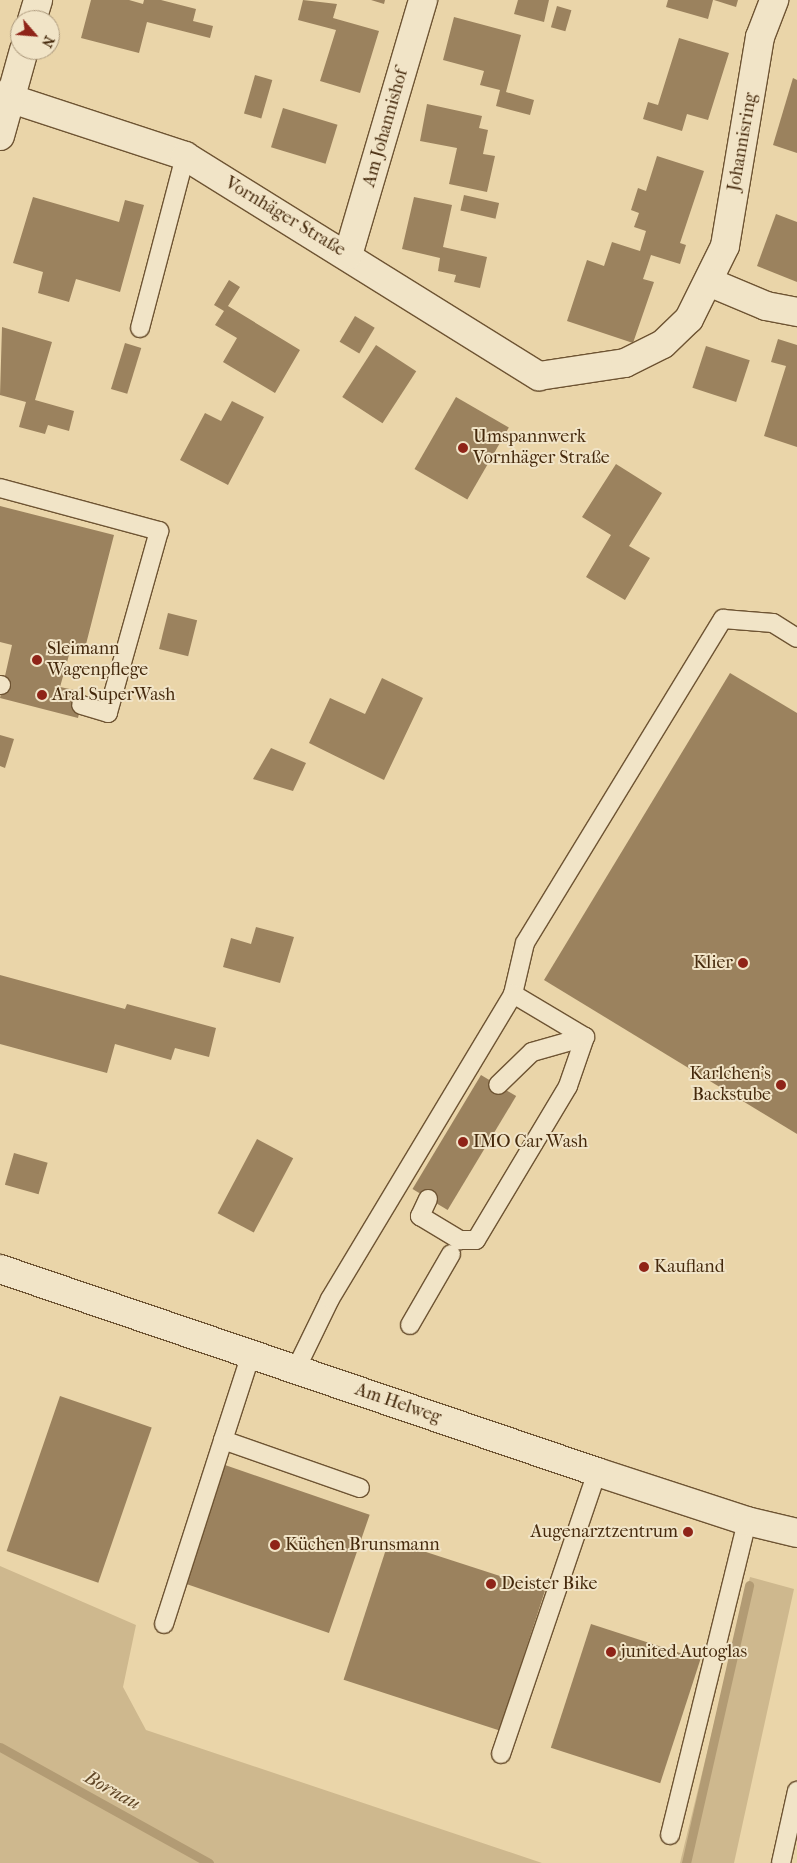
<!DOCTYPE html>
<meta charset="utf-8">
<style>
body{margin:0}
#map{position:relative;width:797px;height:1863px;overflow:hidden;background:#ead5a9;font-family:"IM FELL French Canon",serif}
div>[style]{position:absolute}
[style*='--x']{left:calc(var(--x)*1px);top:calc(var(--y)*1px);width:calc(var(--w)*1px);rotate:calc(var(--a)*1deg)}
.green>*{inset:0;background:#ceb88e}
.stream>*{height:9px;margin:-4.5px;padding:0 4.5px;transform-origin:4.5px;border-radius:4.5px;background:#b29b74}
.building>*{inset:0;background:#9b825e;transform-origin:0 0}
.roads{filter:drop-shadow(1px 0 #6e5433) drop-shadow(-1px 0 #6e5433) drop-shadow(0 1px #6e5433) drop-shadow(0 -1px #6e5433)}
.service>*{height:18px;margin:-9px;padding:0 9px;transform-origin:9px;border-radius:9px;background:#f1e4c7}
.minor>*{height:28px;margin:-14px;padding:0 14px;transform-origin:14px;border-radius:14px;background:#f1e4c7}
.secondary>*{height:28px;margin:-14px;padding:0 14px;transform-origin:14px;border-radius:14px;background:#f1e4c7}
.dots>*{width:14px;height:14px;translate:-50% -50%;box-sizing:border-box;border:2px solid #f1e4c7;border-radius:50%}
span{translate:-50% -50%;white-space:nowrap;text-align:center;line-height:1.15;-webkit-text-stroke:4px #f1e4c7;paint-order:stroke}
.street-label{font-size:18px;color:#45290c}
.poi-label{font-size:18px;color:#45290c}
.left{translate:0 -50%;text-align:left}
.right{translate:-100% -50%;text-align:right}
.water-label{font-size:19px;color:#604626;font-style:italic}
.north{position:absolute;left:10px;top:10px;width:50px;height:50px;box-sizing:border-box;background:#f1e4c7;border:1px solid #ac997c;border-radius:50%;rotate:117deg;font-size:14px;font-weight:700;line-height:20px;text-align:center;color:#45290c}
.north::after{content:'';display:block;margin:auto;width:18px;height:22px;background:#8f2418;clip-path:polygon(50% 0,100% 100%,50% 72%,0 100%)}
</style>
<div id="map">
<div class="green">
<div style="clip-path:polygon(0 1566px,136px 1625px,123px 1687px,146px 1730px,542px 1863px,0 1863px)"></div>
<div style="clip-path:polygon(750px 1577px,794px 1589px,734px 1863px,680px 1863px)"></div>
</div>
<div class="stream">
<div style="--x:0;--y:1747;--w:239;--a:29"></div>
<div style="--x:686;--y:1863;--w:285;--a:-77.2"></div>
</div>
<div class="building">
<div style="clip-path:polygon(91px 0,129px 0,143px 4px,144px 0,161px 0,196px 9px,193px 21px,213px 26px,210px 38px,147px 22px,139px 53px,81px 38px)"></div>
<div style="clip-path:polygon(303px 0,337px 4px,333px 18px,379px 31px,360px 93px,320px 81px,336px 30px,298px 20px)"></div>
<div style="clip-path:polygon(371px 0,385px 0,384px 4px)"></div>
<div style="clip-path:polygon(518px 0,549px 0,544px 22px,514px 14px)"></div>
<div style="clip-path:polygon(668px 0,713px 0,708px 19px,666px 7px)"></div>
<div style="clip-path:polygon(714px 0,738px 0,736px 7px)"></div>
<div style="left:557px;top:6px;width:15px;height:22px;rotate:16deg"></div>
<div style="clip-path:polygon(454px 17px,521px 35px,506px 92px,534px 100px,530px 115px,496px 106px,500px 90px,480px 85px,484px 71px,443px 60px)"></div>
<div style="clip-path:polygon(679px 38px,729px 53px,708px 120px,687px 114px,682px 131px,643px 119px,648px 102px,658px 105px)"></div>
<div style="left:255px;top:75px;width:18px;height:40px;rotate:16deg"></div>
<div style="clip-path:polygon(793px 78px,797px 80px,797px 153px,773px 145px)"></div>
<div style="clip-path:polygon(427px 104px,482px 116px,479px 128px,488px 130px,483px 154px,495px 156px,487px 192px,449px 184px,457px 148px,420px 141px)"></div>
<div style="left:283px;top:108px;width:57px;height:41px;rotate:17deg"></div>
<div style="clip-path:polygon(657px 156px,704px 171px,680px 243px,686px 245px,680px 264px,651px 255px,643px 279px,654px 282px,633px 343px,567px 321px,587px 260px,604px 266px,612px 242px,640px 251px,646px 231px,634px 227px,639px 213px,631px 210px,638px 188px,646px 191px)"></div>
<div style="left:464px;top:195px;width:36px;height:16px;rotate:13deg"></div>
<div style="clip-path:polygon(33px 197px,119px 222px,125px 200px,144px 205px,120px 292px,76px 279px,69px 302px,38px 293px,43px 272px,13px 263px)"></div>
<div style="clip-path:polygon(414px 197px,452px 205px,443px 247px,487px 257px,480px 288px,454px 282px,456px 275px,438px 271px,440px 258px,402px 249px)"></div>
<div style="clip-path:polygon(776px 214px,797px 222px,797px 282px,757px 266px)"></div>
<div style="clip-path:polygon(229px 280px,240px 287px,228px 306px,300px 350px,275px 393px,223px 362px,237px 338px,215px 325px,224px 311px,214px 305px)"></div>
<div style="left:355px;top:316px;width:23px;height:30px;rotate:31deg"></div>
<div style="clip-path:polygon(2px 327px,52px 342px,35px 400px,74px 411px,69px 431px,48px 425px,45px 434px,19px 427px,26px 402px,0 395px)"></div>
<div style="clip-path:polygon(778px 339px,797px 345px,797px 447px,764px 436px,786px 366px,771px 362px)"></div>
<div style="left:125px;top:343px;width:17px;height:48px;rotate:17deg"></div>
<div style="left:376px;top:345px;width:48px;height:62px;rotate:33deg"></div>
<div style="left:706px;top:346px;width:46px;height:44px;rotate:18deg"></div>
<div style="left:456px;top:397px;width:61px;height:83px;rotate:30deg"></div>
<div style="clip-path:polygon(232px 401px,264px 417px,228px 485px,180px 460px,205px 413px,221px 421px)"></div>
<div style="clip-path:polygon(616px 464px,662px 493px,629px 546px,650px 558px,625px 600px,586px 577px,611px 535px,582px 517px)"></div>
<div style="clip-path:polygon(0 506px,114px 535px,84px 652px,71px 648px,60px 687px,84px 692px,78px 718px,0 698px,12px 645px,0 642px)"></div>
<div style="left:168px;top:613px;width:30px;height:37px;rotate:14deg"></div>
<div style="clip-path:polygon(730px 673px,797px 713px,797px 1134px,544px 980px)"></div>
<div style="clip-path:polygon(382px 678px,423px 698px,384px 780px,309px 743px,330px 698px,365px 714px)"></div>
<div style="clip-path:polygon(0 735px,14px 739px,5px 768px,0 766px)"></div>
<div style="clip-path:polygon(271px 748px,306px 763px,293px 791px,253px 779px)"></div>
<div style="clip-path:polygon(256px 927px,294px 937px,280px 983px,223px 967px,231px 938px,251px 944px)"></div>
<div style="clip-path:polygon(0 975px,125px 1009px,127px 1004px,216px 1028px,209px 1057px,175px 1048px,171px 1060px,115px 1044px,107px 1073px,0 1044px)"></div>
<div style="left:481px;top:1075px;width:41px;height:133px;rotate:31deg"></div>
<div style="left:257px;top:1139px;width:41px;height:84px;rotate:28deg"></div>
<div style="left:14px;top:1153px;width:35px;height:33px;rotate:16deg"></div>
<div style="left:60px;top:1396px;width:97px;height:164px;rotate:19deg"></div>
<div style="left:225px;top:1465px;width:153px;height:125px;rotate:19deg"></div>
<div style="left:389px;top:1540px;width:164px;height:147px;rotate:18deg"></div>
<div style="left:591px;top:1624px;width:115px;height:130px;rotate:18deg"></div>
</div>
<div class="roads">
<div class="service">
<div style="--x:140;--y:328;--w:178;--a:-75.3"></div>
<div style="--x:0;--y:488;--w:165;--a:15.1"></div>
<div style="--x:159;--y:531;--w:189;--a:105.7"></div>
<div style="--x:108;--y:713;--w:28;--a:-163"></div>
<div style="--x:0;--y:685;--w:1;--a:0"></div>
<div style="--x:513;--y:994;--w:52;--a:-76.8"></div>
<div style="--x:525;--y:943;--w:380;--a:-58.6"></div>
<div style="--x:723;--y:619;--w:50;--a:4.6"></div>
<div style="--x:773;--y:623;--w:28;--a:32"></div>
<div style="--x:428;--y:1199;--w:19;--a:115"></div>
<div style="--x:420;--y:1216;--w:47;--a:31"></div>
<div style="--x:460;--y:1240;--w:16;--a:0"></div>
<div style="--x:476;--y:1240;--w:179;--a:-59.1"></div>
<div style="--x:568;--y:1086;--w:52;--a:-70.9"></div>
<div style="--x:585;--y:1037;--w:55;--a:164.2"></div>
<div style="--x:532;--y:1052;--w:47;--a:135.9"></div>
<div style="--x:410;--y:1325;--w:82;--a:-60"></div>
<div style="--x:251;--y:1354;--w:90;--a:108"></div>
<div style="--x:223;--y:1440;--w:145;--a:19.3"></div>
<div style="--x:296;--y:1369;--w:78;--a:-64.1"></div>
<div style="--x:330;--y:1299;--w:356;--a:-59"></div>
<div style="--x:513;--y:994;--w:84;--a:30.8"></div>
<div style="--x:164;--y:1624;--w:193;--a:-72.2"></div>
<div style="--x:501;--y:1754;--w:298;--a:-71.2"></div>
<div style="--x:670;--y:1835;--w:323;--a:-76.2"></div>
<div style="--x:781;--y:1863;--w:74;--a:-77.5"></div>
</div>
<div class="minor">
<div style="--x:0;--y:95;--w:195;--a:18.2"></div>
<div style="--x:185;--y:156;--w:417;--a:31.9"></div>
<div style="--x:539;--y:376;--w:87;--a:-8.6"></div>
<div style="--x:625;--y:363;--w:42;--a:-26.6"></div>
<div style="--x:663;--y:344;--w:36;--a:-44"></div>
<div style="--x:689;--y:319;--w:81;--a:-63.7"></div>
<div style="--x:725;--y:246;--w:212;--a:-80.5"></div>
<div style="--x:760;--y:37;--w:40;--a:-69"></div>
<div style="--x:348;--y:255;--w:266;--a:-73.6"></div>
<div style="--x:709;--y:282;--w:62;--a:22.8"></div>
<div style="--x:766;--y:306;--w:32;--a:11"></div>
</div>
<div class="secondary">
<div style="--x:32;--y:20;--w:21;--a:-73"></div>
<div style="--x:0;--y:136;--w:89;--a:-74.4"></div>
<div style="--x:0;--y:1269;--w:631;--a:18.78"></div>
<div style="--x:597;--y:1472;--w:158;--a:18.1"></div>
<div style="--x:747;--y:1521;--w:51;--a:13.5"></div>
</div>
</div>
<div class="dots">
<div style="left:463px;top:448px;background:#8f2418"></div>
<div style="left:37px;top:660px;background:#8f2418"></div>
<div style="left:42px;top:695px;background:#8f2418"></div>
<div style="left:743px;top:963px;background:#8f2418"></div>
<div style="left:781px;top:1085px;background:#8f2418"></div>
<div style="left:463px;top:1142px;background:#8f2418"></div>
<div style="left:644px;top:1267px;background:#8f2418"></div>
<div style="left:688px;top:1532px;background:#8f2418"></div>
<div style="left:275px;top:1545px;background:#8f2418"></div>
<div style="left:491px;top:1584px;background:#8f2418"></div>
<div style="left:611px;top:1652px;background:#8f2418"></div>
</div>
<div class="street-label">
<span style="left:386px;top:128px;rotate:-74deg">Am Johannishof</span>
<span style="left:743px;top:142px;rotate:-80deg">Johannisring</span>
<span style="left:285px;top:217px;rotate:31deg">Vornhäger Straße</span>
<span style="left:398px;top:1404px;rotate:19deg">Am Helweg</span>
</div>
<div class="poi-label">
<span class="left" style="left:473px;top:448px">Umspannwerk<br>Vornhäger Straße</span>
<span class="left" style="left:47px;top:660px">Sleimann<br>Wagenpflege</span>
<span class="left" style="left:52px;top:695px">Aral SuperWash</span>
<span class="right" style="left:733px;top:963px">Klier</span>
<span class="right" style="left:771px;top:1085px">Karlchen's<br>Backstube</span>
<span class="left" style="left:473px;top:1142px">IMO Car Wash</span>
<span class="left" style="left:654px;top:1267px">Kaufland</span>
<span class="right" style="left:678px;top:1532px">Augenarztzentrum</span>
<span class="left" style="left:285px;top:1545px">Küchen Brunsmann</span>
<span class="left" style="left:501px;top:1584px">Deister Bike</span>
<span class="left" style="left:621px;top:1652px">junited Autoglas</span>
</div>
<div class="water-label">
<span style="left:112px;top:1791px;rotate:29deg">Bornau</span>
</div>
<div class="north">N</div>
</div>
